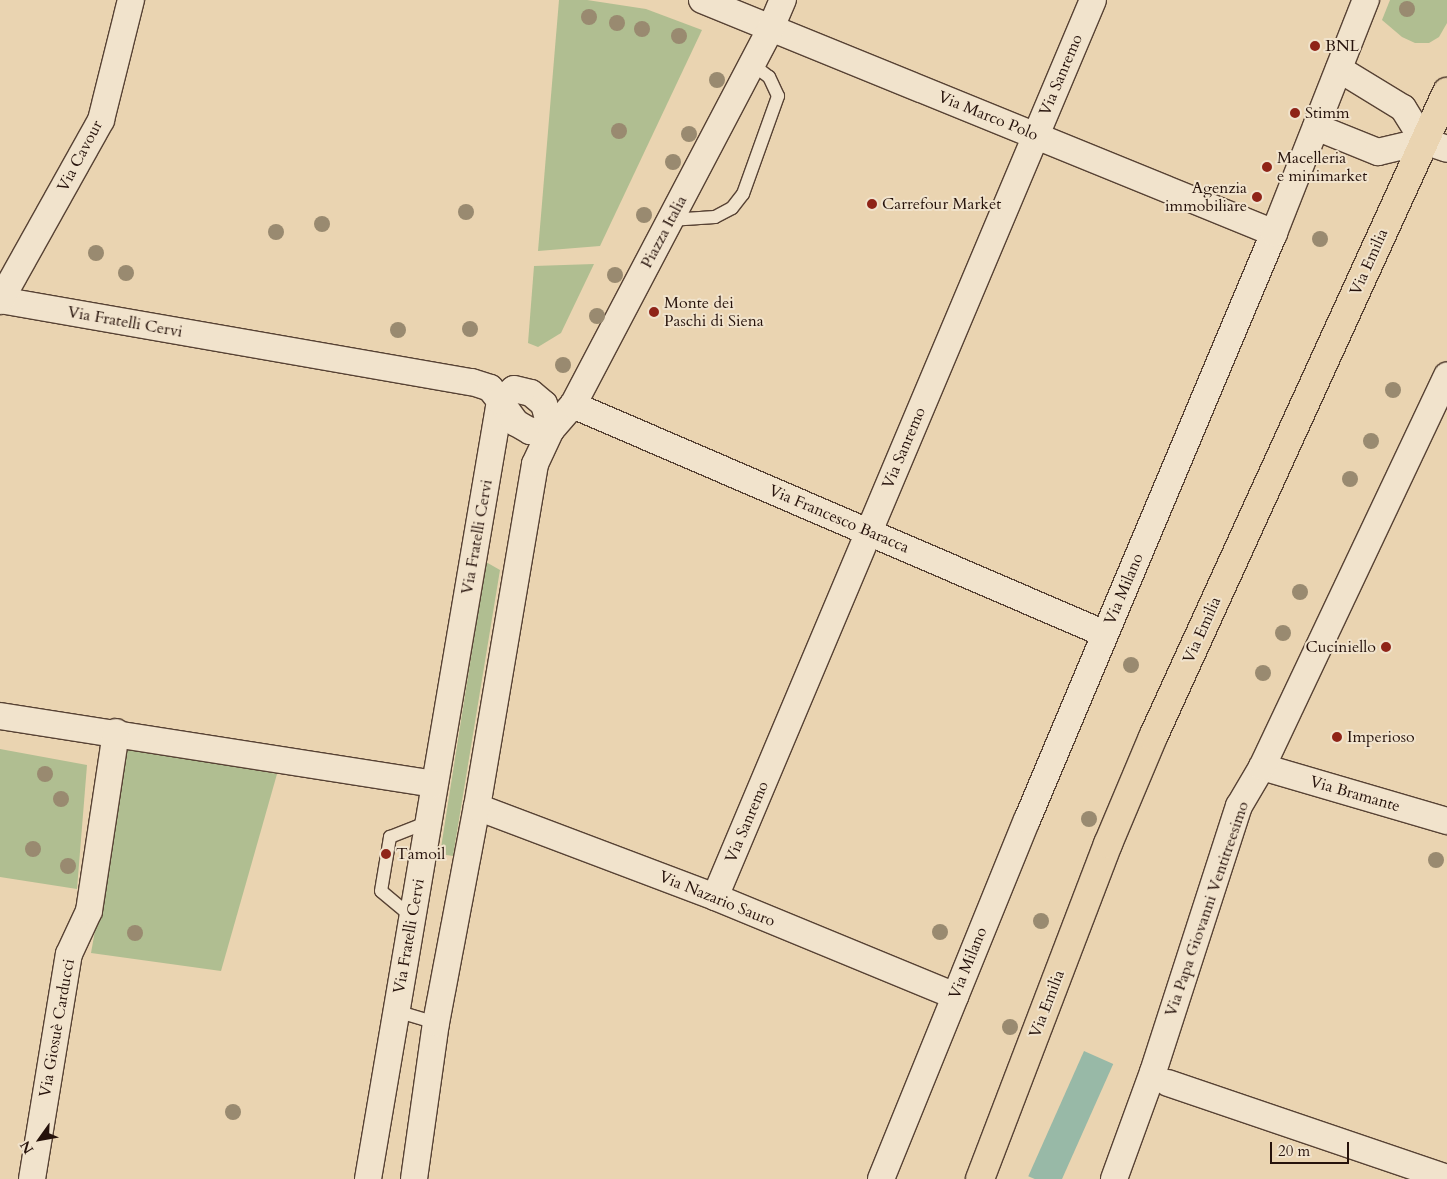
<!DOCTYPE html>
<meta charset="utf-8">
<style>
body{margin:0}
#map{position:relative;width:1447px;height:1179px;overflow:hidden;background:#ead4b1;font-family:Cardo,serif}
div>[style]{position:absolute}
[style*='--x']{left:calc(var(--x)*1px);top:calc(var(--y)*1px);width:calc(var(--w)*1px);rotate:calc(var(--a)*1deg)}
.green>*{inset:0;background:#b0be91}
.water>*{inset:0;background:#98b9a7;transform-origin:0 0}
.roads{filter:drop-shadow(1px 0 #574234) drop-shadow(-1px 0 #574234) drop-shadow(0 1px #574234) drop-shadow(0 -1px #574234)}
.lane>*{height:12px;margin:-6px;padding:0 6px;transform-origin:6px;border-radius:6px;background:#f1e3cc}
.street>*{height:26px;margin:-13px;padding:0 13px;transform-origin:13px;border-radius:13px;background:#f1e3cc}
.primary>*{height:28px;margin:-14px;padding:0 14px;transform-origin:14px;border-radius:14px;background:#ead4b1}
.trees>*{width:16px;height:16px;margin:-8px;border-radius:50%;background:#998a70}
.dots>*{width:14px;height:14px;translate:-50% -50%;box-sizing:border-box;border:2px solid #f1e3cc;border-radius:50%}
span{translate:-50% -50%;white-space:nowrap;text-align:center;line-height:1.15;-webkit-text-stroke:4px #f1e3cc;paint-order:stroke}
.poi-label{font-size:16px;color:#26120b}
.left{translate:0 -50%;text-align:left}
.right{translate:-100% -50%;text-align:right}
.street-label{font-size:16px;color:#26120b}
.north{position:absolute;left:15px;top:1114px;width:50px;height:50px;-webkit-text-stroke:4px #f1e3cc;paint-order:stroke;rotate:238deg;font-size:14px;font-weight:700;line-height:20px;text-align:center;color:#26120b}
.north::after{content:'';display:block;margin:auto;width:18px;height:22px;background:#26120b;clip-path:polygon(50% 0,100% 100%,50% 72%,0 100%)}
.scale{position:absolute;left:1270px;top:1142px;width:79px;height:22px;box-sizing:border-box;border:2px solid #26120b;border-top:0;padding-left:6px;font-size:15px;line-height:18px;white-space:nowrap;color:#26120b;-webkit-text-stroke:4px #f1e3cc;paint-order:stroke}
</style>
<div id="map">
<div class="green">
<div style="clip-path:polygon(559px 0,587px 0,646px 9px,702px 30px,600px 246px,538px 251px)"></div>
<div style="clip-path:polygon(1390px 0,1447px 0,1447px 23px,1439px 37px,1429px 43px,1415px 43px,1402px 37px,1382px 20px)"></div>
<div style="clip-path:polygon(594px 264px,561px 333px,538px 347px,528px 343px,534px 266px)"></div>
<div style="clip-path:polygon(486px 562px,500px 570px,453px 856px,440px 854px)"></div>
<div style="clip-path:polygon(128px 745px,277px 774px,221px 971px,91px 953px)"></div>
<div style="clip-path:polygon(0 749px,87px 765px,77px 889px,0 877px)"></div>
</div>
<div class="water">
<div style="left:1084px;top:1051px;width:32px;height:137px;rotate:24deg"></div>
</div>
<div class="roads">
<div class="lane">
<div style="--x:670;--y:220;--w:45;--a:-3.8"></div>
<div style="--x:715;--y:217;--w:19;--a:-28"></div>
<div style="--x:732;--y:208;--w:18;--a:-52"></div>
<div style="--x:743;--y:194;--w:104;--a:-70.3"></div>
<div style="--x:778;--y:96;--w:21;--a:-115"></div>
<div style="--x:769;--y:77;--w:21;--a:-143"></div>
<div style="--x:412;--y:917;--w:40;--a:-140"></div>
<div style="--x:381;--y:891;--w:55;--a:-80.5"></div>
<div style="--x:390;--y:837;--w:41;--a:-21.5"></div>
<div style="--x:396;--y:1011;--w:42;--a:16.7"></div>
</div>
<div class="street">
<div style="--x:702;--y:0;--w:618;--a:22.16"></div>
<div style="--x:1339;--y:69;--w:75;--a:31.4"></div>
<div style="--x:1403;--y:108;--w:39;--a:58"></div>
<div style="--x:1316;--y:127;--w:67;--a:22"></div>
<div style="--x:1378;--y:152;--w:47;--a:-13.4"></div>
<div style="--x:1424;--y:141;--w:24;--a:19"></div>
<div style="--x:0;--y:300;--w:479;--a:9.9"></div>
<div style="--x:472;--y:382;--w:19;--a:18"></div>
<div style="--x:490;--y:388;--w:16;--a:52"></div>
<div style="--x:500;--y:401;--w:789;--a:99.63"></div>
<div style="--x:0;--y:301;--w:207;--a:-60.8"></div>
<div style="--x:101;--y:120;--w:124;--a:-76"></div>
<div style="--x:514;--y:389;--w:17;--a:13"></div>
<div style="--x:531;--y:393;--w:17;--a:40"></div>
<div style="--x:544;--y:404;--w:27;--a:75"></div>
<div style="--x:551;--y:430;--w:21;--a:177"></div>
<div style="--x:530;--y:431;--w:16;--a:-150"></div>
<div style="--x:516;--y:423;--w:27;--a:-126"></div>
<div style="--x:500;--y:401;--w:18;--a:-41"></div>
<div style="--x:573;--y:405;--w:579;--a:23.29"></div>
<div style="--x:0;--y:716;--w:439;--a:8.9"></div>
<div style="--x:1262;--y:767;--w:193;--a:16.3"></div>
<div style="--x:477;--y:807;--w:254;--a:20.7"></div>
<div style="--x:715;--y:897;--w:260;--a:22.4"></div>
<div style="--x:715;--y:897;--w:973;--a:-67.15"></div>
<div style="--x:1168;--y:1083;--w:295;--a:18.8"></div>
<div style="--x:32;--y:1179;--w:228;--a:-80.7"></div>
<div style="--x:69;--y:954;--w:47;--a:-65.1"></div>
<div style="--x:89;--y:911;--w:181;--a:-81.4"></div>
<div style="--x:414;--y:1179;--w:158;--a:-82"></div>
<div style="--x:436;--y:1023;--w:220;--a:-79.3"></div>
<div style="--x:477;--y:807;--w:348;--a:-80.4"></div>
<div style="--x:535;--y:464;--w:38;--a:-65"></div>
<div style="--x:551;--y:430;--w:33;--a:-49"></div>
<div style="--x:573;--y:405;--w:424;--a:-62.3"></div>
<div style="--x:770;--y:30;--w:33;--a:-67"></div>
<div style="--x:881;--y:1179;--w:388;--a:-67.9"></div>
<div style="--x:1027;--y:820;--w:637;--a:-67.18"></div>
<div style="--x:1274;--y:233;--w:251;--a:-68.5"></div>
<div style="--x:1114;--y:1179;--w:114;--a:-70"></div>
<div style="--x:1153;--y:1072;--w:280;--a:-72.1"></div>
<div style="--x:1239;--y:806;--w:45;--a:-59.5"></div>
<div style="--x:1262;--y:767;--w:433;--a:-64.7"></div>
</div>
<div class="primary">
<div style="--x:980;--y:1179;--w:359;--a:-69.1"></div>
<div style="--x:1108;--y:844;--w:116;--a:-67.2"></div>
<div style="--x:1153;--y:737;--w:709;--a:-65.5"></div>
</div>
</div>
<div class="trees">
<div style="left:1407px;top:9px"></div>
<div style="left:589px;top:17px"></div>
<div style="left:617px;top:23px"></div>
<div style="left:642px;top:29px"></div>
<div style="left:679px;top:36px"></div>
<div style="left:717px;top:80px"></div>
<div style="left:619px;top:131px"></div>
<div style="left:689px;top:134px"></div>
<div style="left:673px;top:162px"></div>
<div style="left:466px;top:212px"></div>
<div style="left:644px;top:215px"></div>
<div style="left:322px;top:224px"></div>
<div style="left:276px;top:232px"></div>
<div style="left:1320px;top:239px"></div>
<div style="left:96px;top:253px"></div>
<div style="left:126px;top:273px"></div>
<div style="left:615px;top:275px"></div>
<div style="left:597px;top:316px"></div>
<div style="left:470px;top:329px"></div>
<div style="left:398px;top:330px"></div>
<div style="left:563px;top:365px"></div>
<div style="left:1393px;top:390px"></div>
<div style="left:1371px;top:441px"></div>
<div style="left:1350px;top:479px"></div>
<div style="left:1300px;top:592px"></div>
<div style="left:1283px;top:633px"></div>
<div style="left:1131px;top:665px"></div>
<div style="left:1263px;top:673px"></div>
<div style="left:45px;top:774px"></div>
<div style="left:61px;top:799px"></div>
<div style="left:1089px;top:819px"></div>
<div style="left:33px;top:849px"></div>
<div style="left:1436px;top:860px"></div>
<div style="left:68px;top:866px"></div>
<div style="left:1041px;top:921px"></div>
<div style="left:940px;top:932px"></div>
<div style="left:135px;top:933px"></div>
<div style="left:1010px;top:1027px"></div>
<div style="left:233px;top:1112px"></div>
</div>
<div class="dots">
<div style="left:1315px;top:46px;background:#8f2418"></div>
<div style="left:1295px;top:113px;background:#8f2418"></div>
<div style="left:1267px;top:167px;background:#8f2418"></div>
<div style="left:1257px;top:197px;background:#8f2418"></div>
<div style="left:872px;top:204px;background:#8f2418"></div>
<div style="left:654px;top:312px;background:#8f2418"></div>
<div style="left:1386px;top:647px;background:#8f2418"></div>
<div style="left:1337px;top:737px;background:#8f2418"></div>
<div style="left:386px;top:854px;background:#8f2418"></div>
</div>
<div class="poi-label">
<span class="left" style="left:1325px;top:46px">BNL</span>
<span class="left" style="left:1305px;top:113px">Stimm</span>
<span class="left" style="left:1277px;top:167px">Macelleria<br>e minimarket</span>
<span class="right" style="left:1247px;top:197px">Agenzia<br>immobiliare</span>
<span class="left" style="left:882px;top:204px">Carrefour Market</span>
<span class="left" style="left:664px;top:312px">Monte dei<br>Paschi di Siena</span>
<span class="right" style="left:1376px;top:647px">Cuciniello</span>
<span class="left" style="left:1347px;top:737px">Imperioso</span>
<span class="left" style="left:396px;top:854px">Tamoil</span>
</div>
<div class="street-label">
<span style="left:1061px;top:75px;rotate:-67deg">Via Sanremo</span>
<span style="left:988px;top:116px;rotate:22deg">Via Marco Polo</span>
<span style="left:80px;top:156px;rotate:-62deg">Via Cavour</span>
<span style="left:664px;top:232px;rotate:-62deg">Piazza Italia</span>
<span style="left:1369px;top:262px;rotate:-66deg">Via Emilia</span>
<span style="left:125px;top:322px;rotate:10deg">Via Fratelli Cervi</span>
<span style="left:904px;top:448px;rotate:-67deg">Via Sanremo</span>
<span style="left:839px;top:519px;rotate:23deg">Via Francesco Baracca</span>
<span style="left:477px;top:537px;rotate:-80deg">Via Fratelli Cervi</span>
<span style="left:1124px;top:589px;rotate:-67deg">Via Milano</span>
<span style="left:1202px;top:630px;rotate:-66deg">Via Emilia</span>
<span style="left:1355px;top:794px;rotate:16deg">Via Bramante</span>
<span style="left:747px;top:822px;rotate:-67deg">Via Sanremo</span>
<span style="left:717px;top:899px;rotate:22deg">Via Nazario Sauro</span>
<span style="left:1207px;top:909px;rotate:-71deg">Via Papa Giovanni Ventitreesimo</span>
<span style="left:409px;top:936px;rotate:-80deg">Via Fratelli Cervi</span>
<span style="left:968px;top:963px;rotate:-68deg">Via Milano</span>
<span style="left:1047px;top:1004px;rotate:-69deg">Via Emilia</span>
<span style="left:57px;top:1028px;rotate:-80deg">Via Giosuè Carducci</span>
</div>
<div class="north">N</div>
<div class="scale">20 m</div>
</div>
